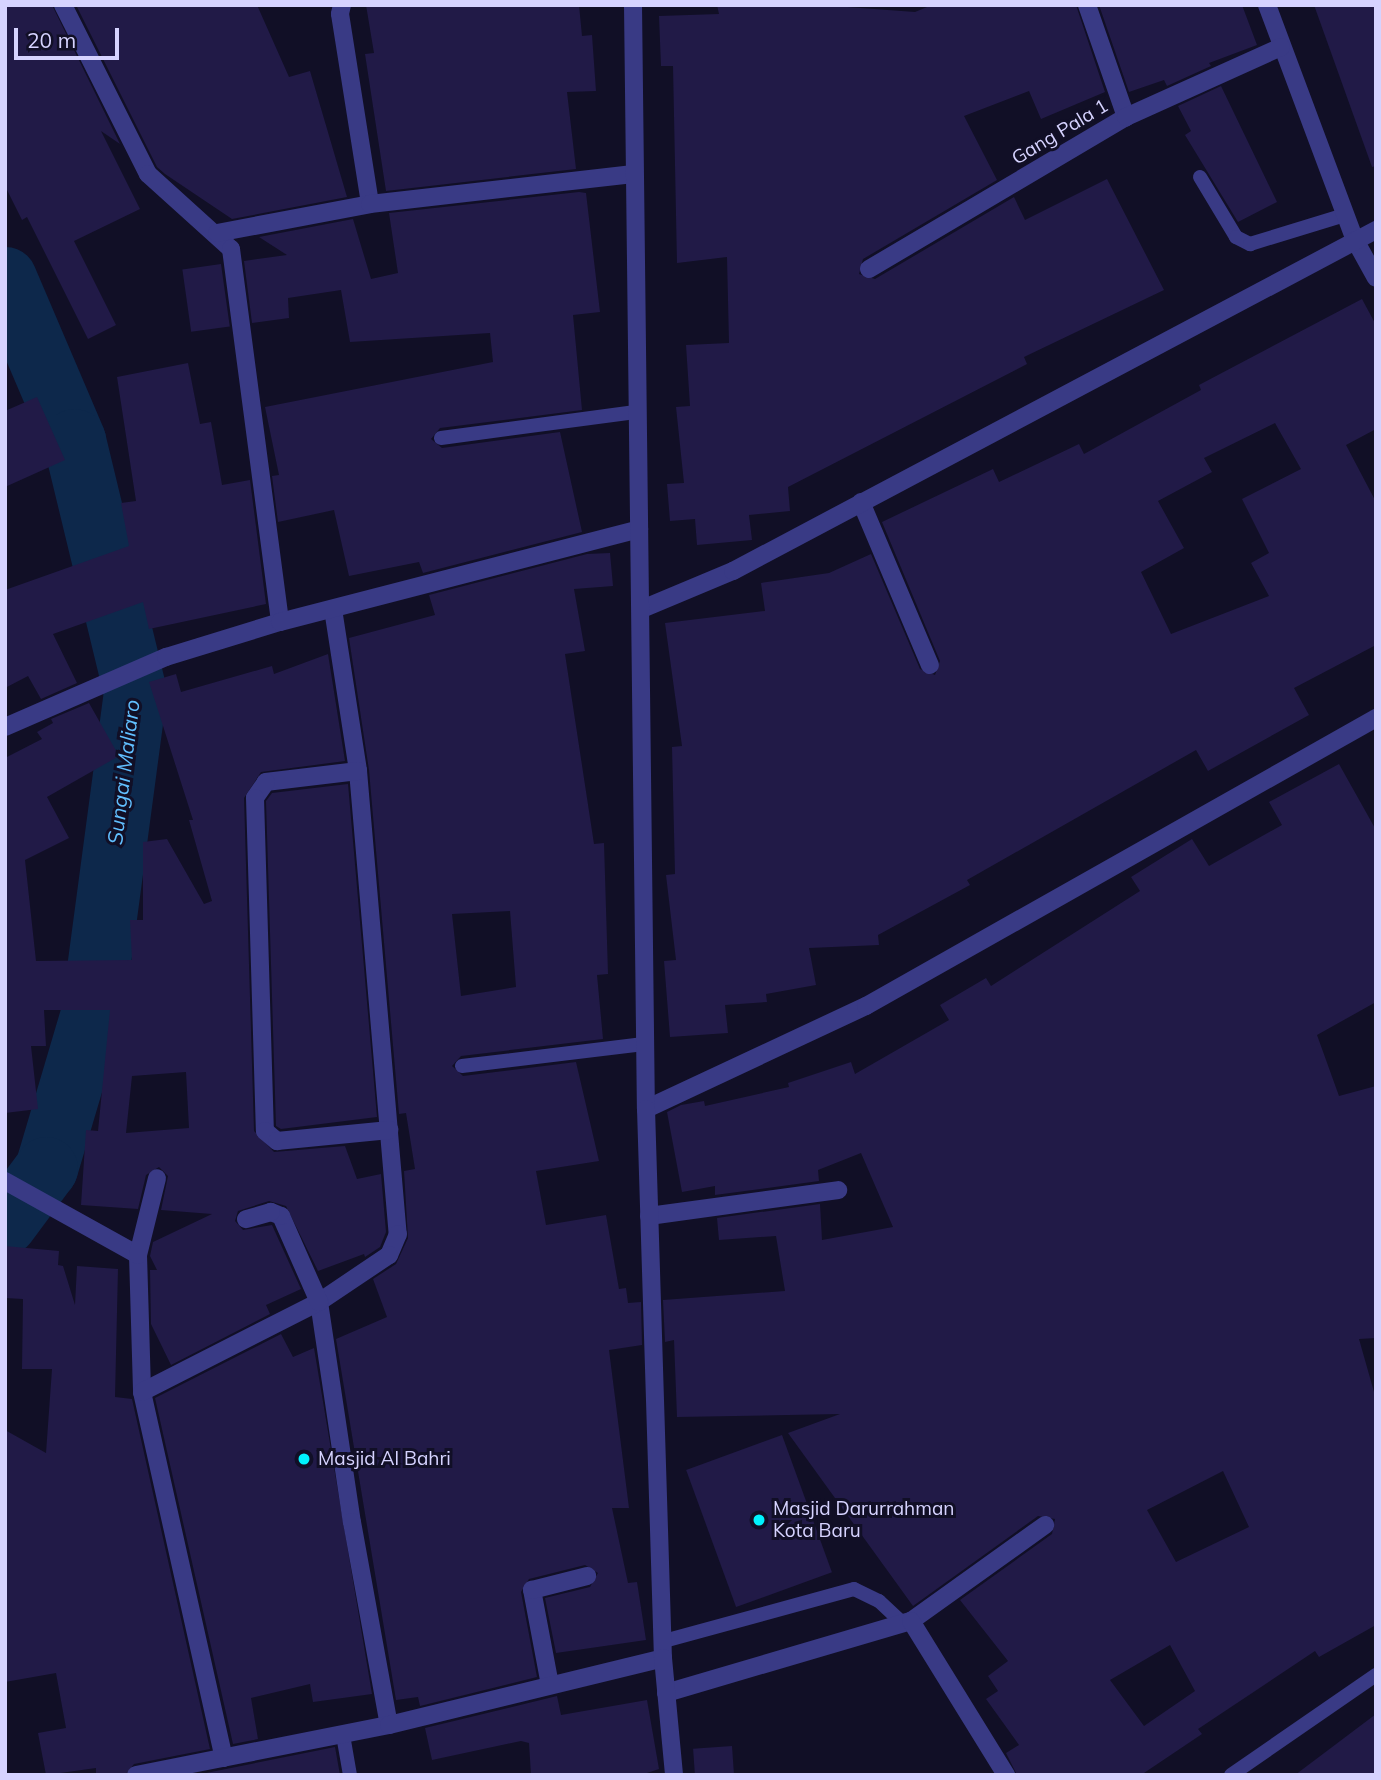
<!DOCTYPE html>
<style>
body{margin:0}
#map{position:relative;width:1381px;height:1780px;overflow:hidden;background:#110f26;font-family:Mulish,sans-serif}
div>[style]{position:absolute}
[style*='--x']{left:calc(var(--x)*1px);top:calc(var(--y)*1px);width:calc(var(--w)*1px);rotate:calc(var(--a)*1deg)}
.river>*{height:63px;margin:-31.5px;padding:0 31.5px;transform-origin:31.5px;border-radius:31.5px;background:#0d284b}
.building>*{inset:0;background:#211a47;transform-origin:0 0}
.service>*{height:14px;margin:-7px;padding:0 7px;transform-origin:7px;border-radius:7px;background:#393a85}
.minor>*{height:18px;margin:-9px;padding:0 9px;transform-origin:9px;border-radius:9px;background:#393a85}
.tertiary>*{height:18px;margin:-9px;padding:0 9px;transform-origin:9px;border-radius:9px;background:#393a85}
.dots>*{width:19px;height:19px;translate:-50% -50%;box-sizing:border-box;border:4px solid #110f26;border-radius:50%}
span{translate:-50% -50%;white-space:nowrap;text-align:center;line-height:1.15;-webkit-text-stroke:6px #110f26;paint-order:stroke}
.street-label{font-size:19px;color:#d6d3ff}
.poi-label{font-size:19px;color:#d6d3ff}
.left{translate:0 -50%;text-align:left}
.water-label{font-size:21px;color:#61bfff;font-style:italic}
.frame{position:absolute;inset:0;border:7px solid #d6d3ff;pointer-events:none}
.scale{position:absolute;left:14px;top:28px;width:105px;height:32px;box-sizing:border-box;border:4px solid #d6d3ff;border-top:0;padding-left:9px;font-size:21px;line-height:24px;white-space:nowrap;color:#d6d3ff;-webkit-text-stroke:5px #110f26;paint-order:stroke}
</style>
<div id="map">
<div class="river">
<div style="--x:5;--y:278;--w:176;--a:66.9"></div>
<div style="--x:74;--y:440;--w:259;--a:76.4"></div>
<div style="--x:135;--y:692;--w:324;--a:97.6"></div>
<div style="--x:92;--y:1013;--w:162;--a:106.5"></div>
<div style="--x:46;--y:1168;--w:69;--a:126.7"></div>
</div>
<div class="building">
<div style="clip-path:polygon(5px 5px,52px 5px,120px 144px,101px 131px,140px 209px,74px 241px,116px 325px,88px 339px,27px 217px,22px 220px,5px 186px)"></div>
<div style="clip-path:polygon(76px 5px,257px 5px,289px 77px,310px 71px,347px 197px,232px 219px,165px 174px,157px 167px)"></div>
<div style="clip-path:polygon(366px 5px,579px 5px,582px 36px,592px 35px,596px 91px,567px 92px,576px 169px,386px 191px,365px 54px,374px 53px)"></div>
<div style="clip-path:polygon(717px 5px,820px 5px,915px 12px,932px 5px,1076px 5px,1105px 92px,1041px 119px,1029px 91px,964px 116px,997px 180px,863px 259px,859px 274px,875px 279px,1014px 197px,1025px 220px,1107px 179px,1164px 290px,1024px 357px,1027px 364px,788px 487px,790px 511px,749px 515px,752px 540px,697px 545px,695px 519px,670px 521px,667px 484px,684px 483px,676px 407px,690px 406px,686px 345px,729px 343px,727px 257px,677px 263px,673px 66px,661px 66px,659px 16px,719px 14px)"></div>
<div style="clip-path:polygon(1099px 5px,1242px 5px,1257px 45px,1209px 63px,1211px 66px,1167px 86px,1164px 80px,1129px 92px)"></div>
<div style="clip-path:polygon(1314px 5px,1376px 5px,1376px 166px,1372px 167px)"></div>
<div style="clip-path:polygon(1221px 86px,1277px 202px,1238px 222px,1185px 135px,1191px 131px,1178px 106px)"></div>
<div style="clip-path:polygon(579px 192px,586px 193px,600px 312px,573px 315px,582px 410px,440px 428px,431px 439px,442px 448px,560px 432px,582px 532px,423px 573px,419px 562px,349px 576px,334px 510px,278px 522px,272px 476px,279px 475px,265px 407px,493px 362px,490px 333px,350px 342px,341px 290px,288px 298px,289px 318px,252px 323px,244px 261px,287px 255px,259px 237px,353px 219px,371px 279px,398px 273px,389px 213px)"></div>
<div style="left:221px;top:264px;width:63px;height:39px;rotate:82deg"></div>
<div style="clip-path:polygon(evenodd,1362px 299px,1376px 325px,1376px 429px,1346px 445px,1376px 502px,1376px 645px,1294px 688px,1309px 715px,1208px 771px,1196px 750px,967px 880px,970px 885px,878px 935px,879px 945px,809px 948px,816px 985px,766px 994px,767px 1002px,725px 1005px,728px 1033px,670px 1037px,664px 961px,676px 960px,666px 875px,675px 874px,672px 747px,682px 746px,665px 623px,765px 611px,761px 583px,829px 573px,871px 554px,920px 669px,935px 675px,940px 661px,882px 522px,993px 469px,999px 482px,1079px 444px,1084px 454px,1201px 390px,1199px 385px,1362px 299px,1275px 423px,1301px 469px,1242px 499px,1269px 553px,1251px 563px,1269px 596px,1171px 634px,1141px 572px,1184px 548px,1158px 501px,1212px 472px,1204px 458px,1275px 423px)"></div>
<div style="clip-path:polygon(188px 363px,200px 424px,211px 422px,222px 485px,250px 480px,266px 604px,149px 629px,143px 602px,53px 634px,77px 683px,41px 699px,28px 676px,5px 688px,5px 590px,129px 546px,121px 503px,136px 501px,117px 377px)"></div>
<div style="clip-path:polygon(37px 397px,65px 460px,5px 487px,5px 411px)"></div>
<div style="clip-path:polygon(evenodd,610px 553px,613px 586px,574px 589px,585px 651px,565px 654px,594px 844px,604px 843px,608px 974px,597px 975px,603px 1039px,461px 1056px,452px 1066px,463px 1076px,576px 1062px,599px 1161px,536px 1171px,546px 1225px,606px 1215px,619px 1289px,626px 1288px,628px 1303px,641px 1302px,642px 1345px,609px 1350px,629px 1508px,612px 1508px,628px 1583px,637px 1582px,646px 1640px,556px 1653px,545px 1598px,590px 1587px,598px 1573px,585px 1565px,529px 1579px,521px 1592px,537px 1677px,420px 1706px,418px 1697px,396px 1700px,336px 1339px,387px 1317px,373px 1279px,396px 1264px,408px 1238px,404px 1171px,415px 1169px,406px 1113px,399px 1114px,369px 770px,349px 638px,435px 615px,429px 595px,587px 554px,610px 553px,510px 911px,516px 987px,461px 996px,452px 914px,510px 911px)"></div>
<div style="clip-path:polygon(evenodd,328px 654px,345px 761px,261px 772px,244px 798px,254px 1131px,274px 1152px,345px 1146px,357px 1179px,381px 1174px,386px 1232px,380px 1247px,365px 1257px,364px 1254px,318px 1271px,286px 1206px,269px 1201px,238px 1211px,235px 1221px,243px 1230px,272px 1225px,301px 1289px,266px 1305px,270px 1314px,171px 1365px,151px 1324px,150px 1270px,157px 1270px,150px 1256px,153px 1242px,212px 1214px,161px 1210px,168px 1176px,159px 1167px,146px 1175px,138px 1209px,81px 1205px,86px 1130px,98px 1131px,110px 1010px,44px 1010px,46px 1046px,31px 1046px,38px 1109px,5px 1113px,5px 758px,42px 739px,37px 732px,53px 723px,51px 719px,89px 703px,119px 756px,47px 797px,69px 838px,25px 860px,36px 961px,132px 960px,130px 920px,143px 920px,143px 842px,167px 839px,204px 904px,212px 901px,189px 820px,193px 820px,149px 682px,176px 674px,181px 692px,272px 666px,274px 674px,328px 654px,186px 1072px,189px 1128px,126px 1133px,132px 1076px,186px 1072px)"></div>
<div style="clip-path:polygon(evenodd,1339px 764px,1376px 830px,1376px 1002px,1317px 1035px,1339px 1096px,1376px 1086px,1376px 1338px,1359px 1339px,1376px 1399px,1376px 1625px,1319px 1657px,1315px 1651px,1198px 1729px,1202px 1734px,1141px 1775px,1017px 1775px,1006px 1753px,1019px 1745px,986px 1699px,998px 1691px,988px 1676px,1008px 1661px,960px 1600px,1052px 1534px,1055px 1519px,1038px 1516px,913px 1606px,788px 1433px,840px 1414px,677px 1417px,674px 1340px,665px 1342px,663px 1300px,785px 1291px,776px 1236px,719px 1240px,717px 1218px,820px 1204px,822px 1240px,893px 1227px,861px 1153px,818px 1170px,819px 1181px,715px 1195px,715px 1186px,682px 1192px,667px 1112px,681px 1105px,704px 1101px,705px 1106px,789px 1087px,788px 1083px,851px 1062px,855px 1074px,949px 1020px,940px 1005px,986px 978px,991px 986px,1140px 891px,1131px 877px,1192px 839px,1209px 866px,1282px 825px,1269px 802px,1339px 764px,1223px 1471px,1249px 1527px,1176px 1562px,1147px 1510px,1223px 1471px,1339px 764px,1170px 1645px,1195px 1691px,1144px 1726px,1110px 1680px,1170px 1645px)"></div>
<div style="clip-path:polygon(348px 784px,377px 1117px,281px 1129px,276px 1126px,266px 801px,272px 793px)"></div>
<div style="clip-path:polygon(5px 1246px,59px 1251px,58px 1265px,63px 1266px,75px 1305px,77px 1266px,118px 1269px,115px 1397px,132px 1399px,210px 1749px,134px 1764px,125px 1775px,96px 1775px,96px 1768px,46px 1775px,38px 1733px,66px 1728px,56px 1673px,5px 1682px,5px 1430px,46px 1453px,52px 1369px,22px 1369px,23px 1299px,5px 1298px)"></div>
<div style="clip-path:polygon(281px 1334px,293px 1357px,314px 1348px,372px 1694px,313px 1702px,310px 1684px,251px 1698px,258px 1739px,233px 1744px,155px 1398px)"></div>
<div style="left:782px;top:1435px;width:146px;height:102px;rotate:70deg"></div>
<div style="clip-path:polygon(557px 1696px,561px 1715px,647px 1700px,659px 1769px,641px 1775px,531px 1775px,529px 1743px,521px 1741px,432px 1760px,425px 1728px)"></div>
<div style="clip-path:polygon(1376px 1714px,1376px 1775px,1295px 1775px)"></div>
<div style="left:732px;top:1746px;width:29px;height:39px;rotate:86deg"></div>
<div style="clip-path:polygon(335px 1747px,340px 1775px,196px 1775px,226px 1769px)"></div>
</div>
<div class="service">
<div style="--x:1200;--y:177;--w:70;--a:59"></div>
<div style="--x:1236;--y:237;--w:16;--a:27"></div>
<div style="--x:1250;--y:244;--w:99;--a:-17"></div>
<div style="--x:441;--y:438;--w:198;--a:-7.6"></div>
<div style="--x:462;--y:1066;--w:183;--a:-6.9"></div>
<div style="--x:664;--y:1641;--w:197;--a:-15.3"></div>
<div style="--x:854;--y:1589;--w:28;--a:26"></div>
<div style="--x:879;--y:1601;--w:33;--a:43"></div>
<div style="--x:343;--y:1735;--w:41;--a:80.1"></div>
<div style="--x:1231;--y:1775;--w:176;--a:-34.6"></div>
</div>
<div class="minor">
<div style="--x:63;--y:5;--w:189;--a:63.3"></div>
<div style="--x:148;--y:174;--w:112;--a:42.1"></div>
<div style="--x:231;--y:249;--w:376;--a:82.5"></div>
<div style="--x:342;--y:5;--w:9;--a:103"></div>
<div style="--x:340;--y:14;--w:192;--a:81"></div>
<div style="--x:1087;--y:5;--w:119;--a:70.8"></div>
<div style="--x:1267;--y:5;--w:251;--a:69.5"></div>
<div style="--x:1355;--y:240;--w:43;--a:61.1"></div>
<div style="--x:217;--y:233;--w:156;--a:-10.7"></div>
<div style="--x:370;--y:204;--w:265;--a:-6.5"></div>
<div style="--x:869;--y:269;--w:299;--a:-30.6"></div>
<div style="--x:1126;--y:117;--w:170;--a:-24.3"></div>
<div style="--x:861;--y:502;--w:177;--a:67.1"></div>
<div style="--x:333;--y:609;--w:164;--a:81.2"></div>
<div style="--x:358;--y:771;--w:465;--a:85.1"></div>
<div style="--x:398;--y:1234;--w:23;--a:113"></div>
<div style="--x:389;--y:1255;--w:84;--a:146.1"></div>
<div style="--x:319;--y:1302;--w:222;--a:81.5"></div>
<div style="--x:352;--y:1522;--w:206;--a:79.7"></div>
<div style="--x:642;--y:609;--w:99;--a:-22.7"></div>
<div style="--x:733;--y:571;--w:728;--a:-27.94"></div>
<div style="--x:5;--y:727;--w:176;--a:-23.5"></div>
<div style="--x:166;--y:657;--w:119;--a:-17.1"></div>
<div style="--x:280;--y:622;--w:371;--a:-14.5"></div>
<div style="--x:358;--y:771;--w:93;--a:173.2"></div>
<div style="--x:266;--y:782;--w:19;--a:125"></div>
<div style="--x:255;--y:798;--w:333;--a:88.3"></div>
<div style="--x:265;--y:1131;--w:16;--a:40"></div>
<div style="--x:277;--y:1141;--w:113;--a:-5.6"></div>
<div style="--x:646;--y:1109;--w:243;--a:-25.1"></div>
<div style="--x:866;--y:1006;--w:586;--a:-29.45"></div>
<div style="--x:5;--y:1181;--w:152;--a:29.1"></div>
<div style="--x:138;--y:1255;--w:137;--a:88.3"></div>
<div style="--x:142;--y:1392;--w:375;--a:77.4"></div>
<div style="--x:649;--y:1216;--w:191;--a:-7.8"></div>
<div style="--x:138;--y:1255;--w:79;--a:-76.1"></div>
<div style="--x:142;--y:1392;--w:199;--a:-27"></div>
<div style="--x:319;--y:1302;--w:94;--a:-113.8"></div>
<div style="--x:281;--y:1216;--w:11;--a:-158"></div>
<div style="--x:271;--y:1212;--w:26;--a:164"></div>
<div style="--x:911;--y:1621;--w:165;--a:-35.6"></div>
<div style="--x:550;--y:1685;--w:97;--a:-100.7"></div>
<div style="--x:532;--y:1590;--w:57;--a:-14.3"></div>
<div style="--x:666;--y:1693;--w:255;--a:-16.4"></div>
<div style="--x:911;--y:1621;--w:181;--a:58.3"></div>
<div style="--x:136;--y:1775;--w:258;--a:-11.2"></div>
<div style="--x:389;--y:1725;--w:282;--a:-13.7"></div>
</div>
<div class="tertiary">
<div style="--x:633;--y:5;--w:1104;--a:89.33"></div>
<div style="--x:646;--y:1109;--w:549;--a:88.23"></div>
<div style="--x:663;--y:1658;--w:118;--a:84.6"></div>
</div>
<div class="dots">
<div style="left:304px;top:1459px;background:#00f3fe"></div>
<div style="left:759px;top:1520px;background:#00f3fe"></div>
</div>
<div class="street-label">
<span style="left:1060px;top:132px;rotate:-31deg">Gang Pala 1</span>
</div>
<div class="poi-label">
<span class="left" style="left:318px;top:1459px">Masjid Al Bahri</span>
<span class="left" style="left:773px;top:1520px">Masjid Darurrahman<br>Kota Baru</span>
</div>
<div class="water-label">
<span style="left:123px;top:772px;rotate:-83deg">Sungai Maliaro</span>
</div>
<div class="frame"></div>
<div class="scale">20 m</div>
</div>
